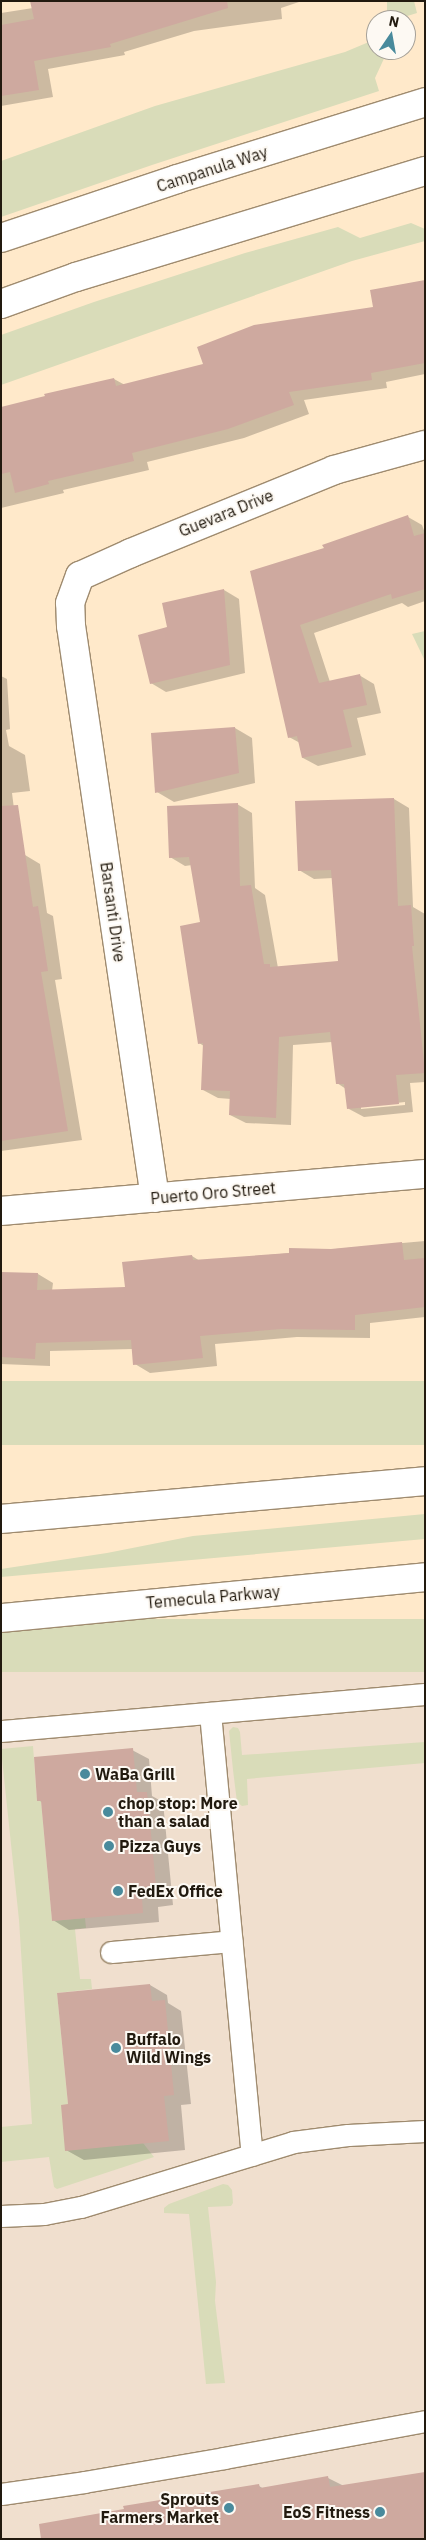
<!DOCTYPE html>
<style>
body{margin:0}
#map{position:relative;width:426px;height:2540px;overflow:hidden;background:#ffe9ca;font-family:"IBM Plex Sans",sans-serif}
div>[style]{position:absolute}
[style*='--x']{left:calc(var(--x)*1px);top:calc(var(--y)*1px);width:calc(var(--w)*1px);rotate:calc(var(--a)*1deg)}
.commercial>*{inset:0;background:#f0dfce;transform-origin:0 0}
.green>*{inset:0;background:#d9dcb9;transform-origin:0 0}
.shadow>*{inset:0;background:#0003}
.building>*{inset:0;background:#cea99f}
.roads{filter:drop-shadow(1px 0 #9f8b6f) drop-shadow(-1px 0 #9f8b6f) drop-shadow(0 1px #9f8b6f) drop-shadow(0 -1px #9f8b6f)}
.service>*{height:21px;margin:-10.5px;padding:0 10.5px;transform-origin:10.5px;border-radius:10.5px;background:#fff}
.minor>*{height:28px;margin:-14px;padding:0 14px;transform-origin:14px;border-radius:14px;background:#fff}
.tertiary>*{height:28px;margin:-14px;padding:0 14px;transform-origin:14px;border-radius:14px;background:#fff}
.primary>*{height:28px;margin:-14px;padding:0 14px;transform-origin:14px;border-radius:14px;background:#fff}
.dots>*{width:14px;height:14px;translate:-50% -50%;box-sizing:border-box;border:2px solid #fdf9f3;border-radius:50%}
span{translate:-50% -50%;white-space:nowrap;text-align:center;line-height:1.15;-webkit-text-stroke:4px #fdf9f3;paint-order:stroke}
.street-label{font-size:16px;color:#221a0f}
.poi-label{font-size:16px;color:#221a0f;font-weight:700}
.left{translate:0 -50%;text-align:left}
.right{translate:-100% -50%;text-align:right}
.frame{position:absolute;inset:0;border:2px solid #221a0f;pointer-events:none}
.north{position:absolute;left:366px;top:10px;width:50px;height:50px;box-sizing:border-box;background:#fdf9f3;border:1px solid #a5a098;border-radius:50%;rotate:12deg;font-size:14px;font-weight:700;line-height:20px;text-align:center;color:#221a0f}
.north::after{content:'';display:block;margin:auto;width:18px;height:22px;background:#498a9c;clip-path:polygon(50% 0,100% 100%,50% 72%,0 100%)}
</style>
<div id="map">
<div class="commercial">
<div style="left:425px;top:1619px;width:920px;height:426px;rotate:90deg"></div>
</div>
<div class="green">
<div style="clip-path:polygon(387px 1px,414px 1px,417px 13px,404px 17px,402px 20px,387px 20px)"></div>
<div style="clip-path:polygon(376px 39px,376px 50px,388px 50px,375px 78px,379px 91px,152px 165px,1px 217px,1px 161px,155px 106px,345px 52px)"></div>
<div style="clip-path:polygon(411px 223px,425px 229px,425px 241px,352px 261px,1px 385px,1px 335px,94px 302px,245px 253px,338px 227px,360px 238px)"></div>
<div style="clip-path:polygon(425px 631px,425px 661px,412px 634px)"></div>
<div style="left:425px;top:1381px;width:64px;height:426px;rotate:90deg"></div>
<div style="clip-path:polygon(425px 1514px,425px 1539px,1px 1577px,1px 1569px,107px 1553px,193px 1536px)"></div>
<div style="left:425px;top:1619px;width:53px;height:426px;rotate:90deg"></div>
<div style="clip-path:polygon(233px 1727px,238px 1728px,240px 1732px,242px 1755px,425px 1742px,425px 1763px,247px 1779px,248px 1805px,242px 1806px,237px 1802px,233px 1770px,229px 1731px)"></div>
<div style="clip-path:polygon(33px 1746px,37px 1801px,41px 1801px,52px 1921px,85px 1918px,86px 1928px,75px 1929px,80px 1979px,91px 1979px,92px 1989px,57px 1993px,68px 2104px,143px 2143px,154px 2157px,57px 2189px,54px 2187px,49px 2157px,1px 2162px,1px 2127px,32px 2124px,19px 1920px,1px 1749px)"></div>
<div style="clip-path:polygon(223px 2184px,228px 2185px,232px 2190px,233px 2203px,231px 2206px,208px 2207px,216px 2282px,215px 2301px,225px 2383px,206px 2384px,189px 2214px,164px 2213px,164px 2208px,169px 2204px)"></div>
</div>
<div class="shadow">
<div style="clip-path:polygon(32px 1px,302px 1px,281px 8px,282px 19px,194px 31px,124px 52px,125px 55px,48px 69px,53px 97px,1px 106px,1px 13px,33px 8px)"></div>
<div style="clip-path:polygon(425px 281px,425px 374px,386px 382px,387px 388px,304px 400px,309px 414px,244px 438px,147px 462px,149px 470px,63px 490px,64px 493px,1px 508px,1px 409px,114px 379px,125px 385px,205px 365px,374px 308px)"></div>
<div style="clip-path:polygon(408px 517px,422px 525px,425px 533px,425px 601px,408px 607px,402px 603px,314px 633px,330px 682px,359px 675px,374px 684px,381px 713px,357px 718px,366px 755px,318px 766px,303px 758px,300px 743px,289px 737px,251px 572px,325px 549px)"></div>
<div style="clip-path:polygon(224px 590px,239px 599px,245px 673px,166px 692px,151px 683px,169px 628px)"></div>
<div style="clip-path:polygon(1px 676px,7px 679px,10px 729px,6px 730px,9px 746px,25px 755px,30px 791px,12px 793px,20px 856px,25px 855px,40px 864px,47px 913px,53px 916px,62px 979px,55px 980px,82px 1140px,1px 1151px)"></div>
<div style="clip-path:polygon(235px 728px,252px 738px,255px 783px,174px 802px,157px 792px)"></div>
<div style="clip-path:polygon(evenodd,394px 799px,409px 808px,413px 907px,425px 914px,425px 1082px,410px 1083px,413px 1112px,364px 1117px,349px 1109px,346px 1089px,337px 1083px,332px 1042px,293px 1045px,291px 1125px,246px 1123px,230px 1115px,231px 1099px,218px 1098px,203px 1090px,204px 1046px,199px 1043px,202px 923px,192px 865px,185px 866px,170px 857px,237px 804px,252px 813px,255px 888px,265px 895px,278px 968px,339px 962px,333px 878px,314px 879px,299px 870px,394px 799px,405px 1102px,405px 1105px,361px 1109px,361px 1107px,405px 1102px)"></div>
<div style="clip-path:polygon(425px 1241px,425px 1317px,370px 1323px,370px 1338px,297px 1337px,215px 1344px,217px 1366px,150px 1373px,135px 1364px,133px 1349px,50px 1351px,50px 1366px,1px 1364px,1px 1273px,38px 1274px,53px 1283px,52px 1291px,126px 1288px,192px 1256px,200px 1261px)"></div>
<div style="clip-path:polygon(132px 1750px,149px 1759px,152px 1796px,163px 1802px,173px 1905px,158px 1907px,159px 1922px,69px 1930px,53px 1920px,42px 1802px,38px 1800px)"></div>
<div style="clip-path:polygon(150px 1985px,167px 1995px,168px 2003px,181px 2011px,191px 2104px,181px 2105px,185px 2150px,84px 2160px,66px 2150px,69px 2105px,59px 1994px)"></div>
<div style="clip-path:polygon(328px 2478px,344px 2486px,88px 2539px,259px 2486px,264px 2489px)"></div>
</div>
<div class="building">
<div style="clip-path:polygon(30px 1px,227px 1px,228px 8px,110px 44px,111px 47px,34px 61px,39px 90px,1px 96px,1px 25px,34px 19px)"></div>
<div style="clip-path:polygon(425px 280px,425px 363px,371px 373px,372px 380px,289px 392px,294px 405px,228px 429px,132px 453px,134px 461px,48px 481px,49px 484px,15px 493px,10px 472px,1px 474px,1px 407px,45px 396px,44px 394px,114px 378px,116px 386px,203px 364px,197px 347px,254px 325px,373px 307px,370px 290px)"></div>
<div style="clip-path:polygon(408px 515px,414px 536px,425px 533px,425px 589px,392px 599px,391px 594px,300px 625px,319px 683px,360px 674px,367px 705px,343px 710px,352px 747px,302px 758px,297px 736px,288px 738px,250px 571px,324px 548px,322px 545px)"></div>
<div style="clip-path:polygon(224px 589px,230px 665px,150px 684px,138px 635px,167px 627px,162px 603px)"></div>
<div style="clip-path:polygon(235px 727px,239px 773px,155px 793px,151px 733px)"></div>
<div style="clip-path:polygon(394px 798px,398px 906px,411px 905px,414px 946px,412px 946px,425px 1073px,396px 1075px,399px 1104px,347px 1109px,344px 1084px,336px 1084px,330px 1032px,279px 1037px,276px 1118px,229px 1115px,230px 1091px,201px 1090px,203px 1043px,198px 1044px,180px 926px,200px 922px,189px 857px,169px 858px,167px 806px,238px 803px,240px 886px,251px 885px,264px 964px,270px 964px,270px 967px,338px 961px,331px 870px,298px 871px,295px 801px)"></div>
<div style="clip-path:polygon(18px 805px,33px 907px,38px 906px,48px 971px,41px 972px,68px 1131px,1px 1141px,1px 806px)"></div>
<div style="clip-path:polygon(402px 1242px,404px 1260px,425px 1258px,425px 1307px,355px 1315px,355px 1330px,281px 1329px,200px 1336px,203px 1358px,133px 1365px,131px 1340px,36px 1343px,35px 1359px,1px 1357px,1px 1272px,38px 1273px,37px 1290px,125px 1287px,122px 1262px,192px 1255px,193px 1260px,289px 1253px,289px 1248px,331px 1249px)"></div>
<div style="clip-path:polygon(133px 1748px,137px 1792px,147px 1792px,157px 1897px,142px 1898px,143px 1913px,52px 1921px,41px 1801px,37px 1801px,34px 1757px)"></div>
<div style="clip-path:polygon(150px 1984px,152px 2001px,165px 2000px,174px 2095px,164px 2096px,169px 2141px,65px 2151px,61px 2105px,68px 2104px,57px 1993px)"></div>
<div style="clip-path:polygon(425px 2472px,425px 2539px,41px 2539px,39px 2524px,124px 2509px,123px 2506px,259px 2484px,260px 2488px,328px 2476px,330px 2487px)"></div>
</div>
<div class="roads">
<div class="service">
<div style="--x:210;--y:1713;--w:444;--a:84.6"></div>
<div style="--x:1;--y:1731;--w:426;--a:-5"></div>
<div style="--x:111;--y:1952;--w:121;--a:-5.2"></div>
<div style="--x:1;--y:2216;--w:43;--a:-2.7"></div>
<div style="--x:44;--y:2214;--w:38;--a:-11"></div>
<div style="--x:81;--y:2207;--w:222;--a:-17"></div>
<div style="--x:293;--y:2142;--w:55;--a:-7.3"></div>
<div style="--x:348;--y:2135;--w:77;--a:-3"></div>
<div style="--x:1;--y:2494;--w:84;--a:-8.2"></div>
<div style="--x:84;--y:2482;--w:142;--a:-9.7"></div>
<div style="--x:224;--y:2458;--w:204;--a:-10.4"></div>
</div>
<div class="minor">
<div style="--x:155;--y:1198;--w:578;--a:-98.35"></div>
<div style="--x:71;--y:626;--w:23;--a:-92"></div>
<div style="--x:70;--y:603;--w:29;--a:-70"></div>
<div style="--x:80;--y:576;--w:56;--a:-24.3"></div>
<div style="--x:131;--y:553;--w:219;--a:-22.2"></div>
<div style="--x:334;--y:470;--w:94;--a:-15.4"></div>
<div style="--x:1;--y:1211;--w:426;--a:-5"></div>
</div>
<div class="tertiary">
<div style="--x:1;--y:238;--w:186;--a:-18.5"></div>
<div style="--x:177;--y:179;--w:260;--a:-17.2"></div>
<div style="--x:1;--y:304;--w:80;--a:-19.8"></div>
<div style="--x:76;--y:277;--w:365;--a:-16.9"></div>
</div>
<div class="primary">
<div style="--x:1;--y:1519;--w:426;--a:-5.1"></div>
<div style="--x:1;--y:1618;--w:426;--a:-5.5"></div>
</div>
</div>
<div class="dots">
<div style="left:85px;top:1774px;background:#498a9c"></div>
<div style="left:108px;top:1812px;background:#498a9c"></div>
<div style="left:109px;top:1846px;background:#498a9c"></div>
<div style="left:118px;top:1891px;background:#498a9c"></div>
<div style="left:116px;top:2048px;background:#498a9c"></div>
<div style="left:229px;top:2508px;background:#498a9c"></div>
<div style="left:380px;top:2512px;background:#498a9c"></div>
</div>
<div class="street-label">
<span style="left:212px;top:169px;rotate:-18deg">Campanula Way</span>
<span style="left:226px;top:513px;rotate:-22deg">Guevara Drive</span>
<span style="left:113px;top:912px;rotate:82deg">Barsanti Drive</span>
<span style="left:213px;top:1193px;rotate:-5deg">Puerto Oro Street</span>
<span style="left:213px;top:1597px;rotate:-5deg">Temecula Parkway</span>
</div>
<div class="poi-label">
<span class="left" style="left:95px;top:1774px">WaBa Grill</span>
<span class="left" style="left:118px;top:1812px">chop stop: More<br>than a salad</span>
<span class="left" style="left:119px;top:1846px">Pizza Guys</span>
<span class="left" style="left:128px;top:1891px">FedEx Office</span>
<span class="left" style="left:126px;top:2048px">Buffalo<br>Wild Wings</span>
<span class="right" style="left:219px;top:2508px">Sprouts<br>Farmers Market</span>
<span class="right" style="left:370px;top:2512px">EoS Fitness</span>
</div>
<div class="frame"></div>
<div class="north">N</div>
</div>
